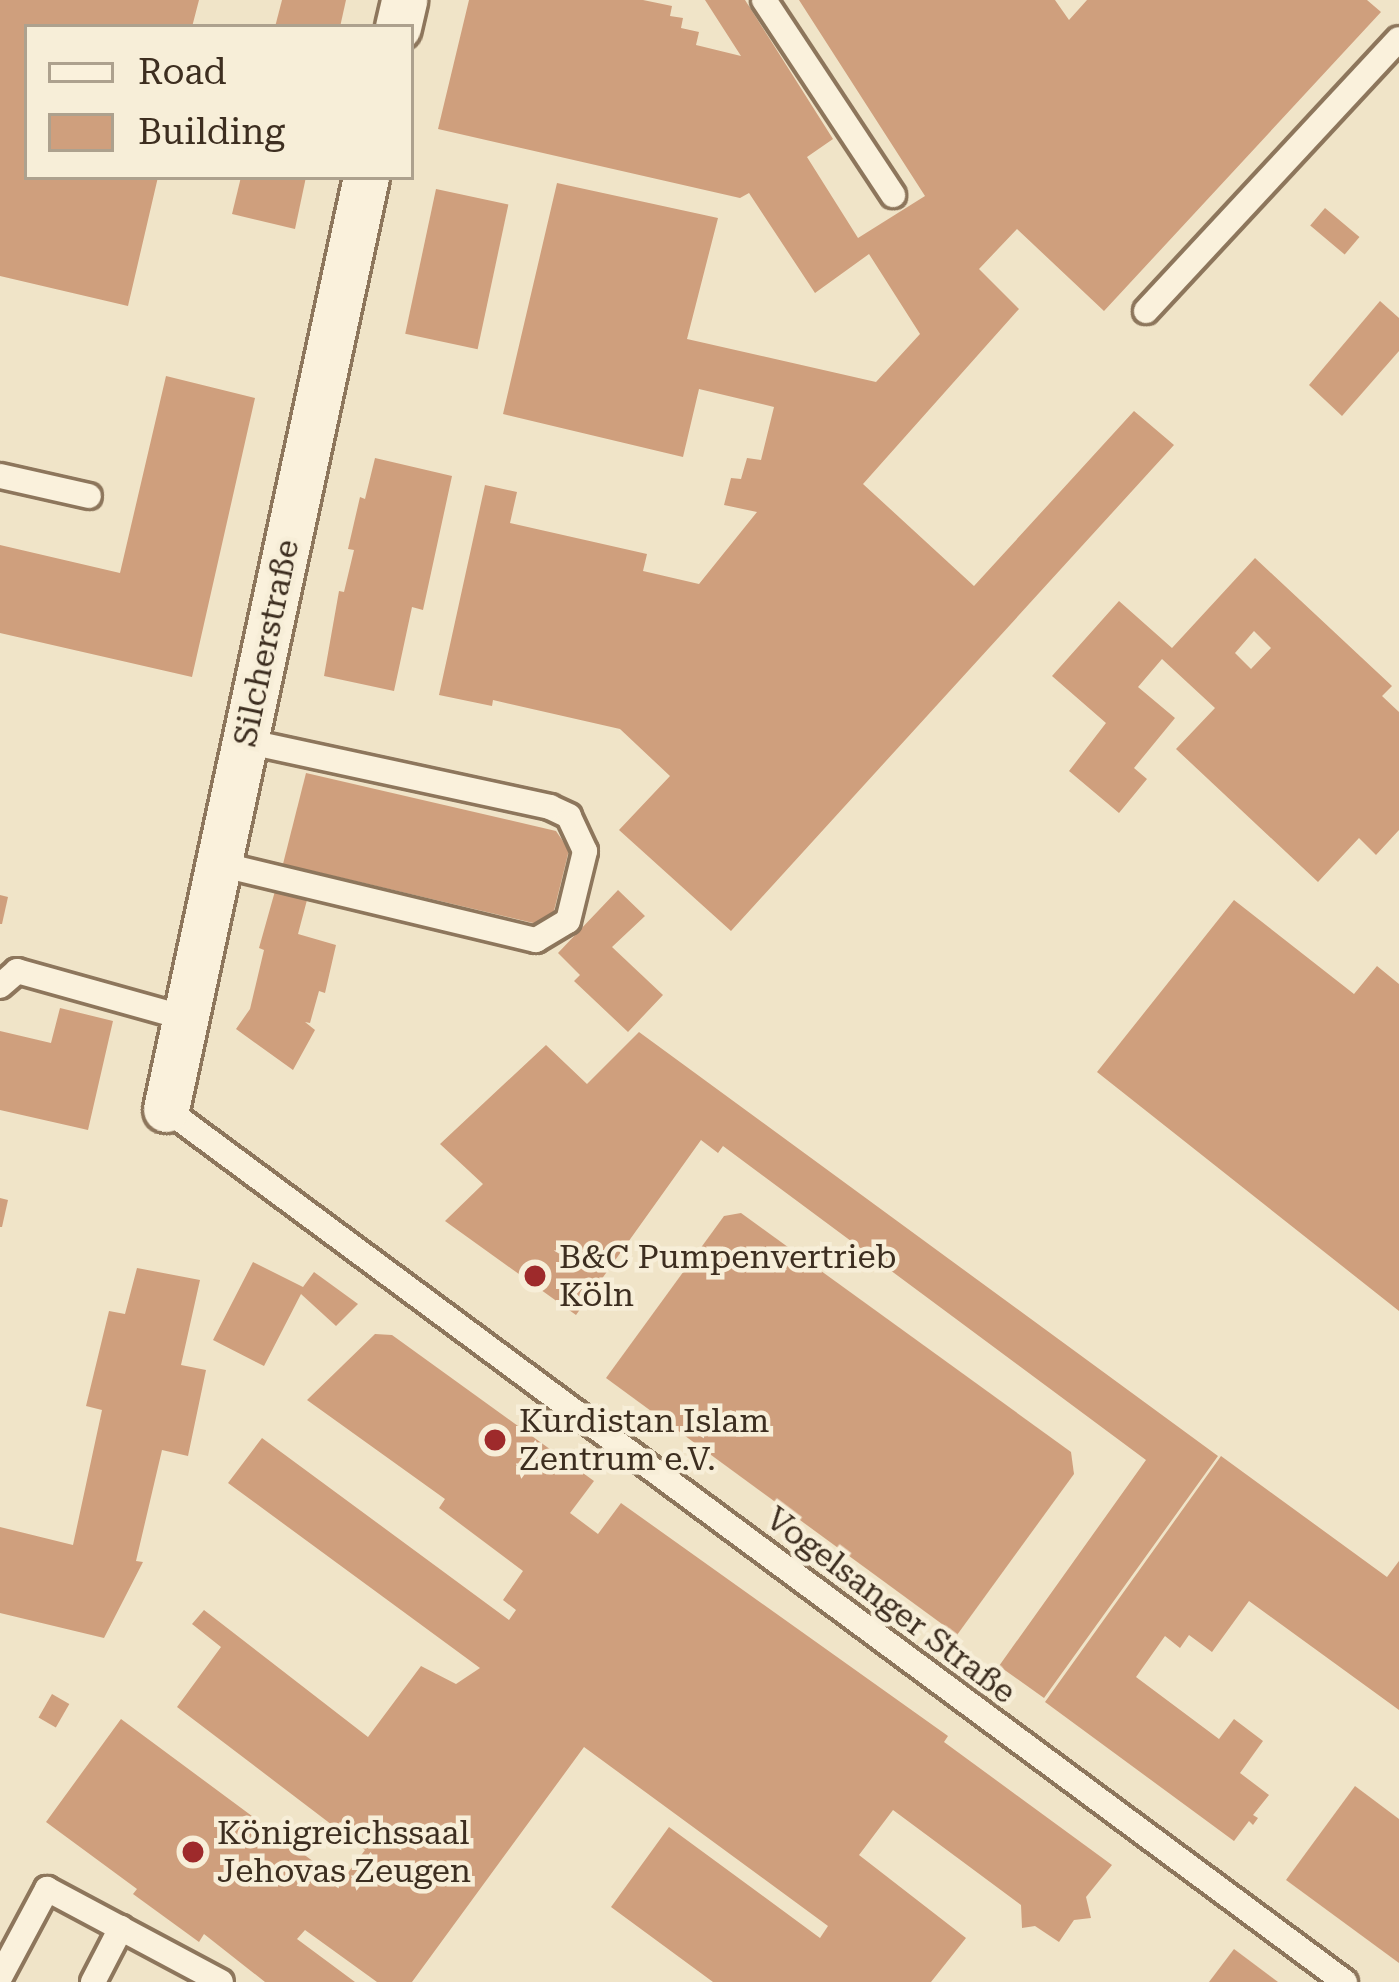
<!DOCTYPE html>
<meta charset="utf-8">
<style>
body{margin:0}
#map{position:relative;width:1399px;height:1982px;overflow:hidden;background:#f0e4c8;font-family:"Roboto Serif",serif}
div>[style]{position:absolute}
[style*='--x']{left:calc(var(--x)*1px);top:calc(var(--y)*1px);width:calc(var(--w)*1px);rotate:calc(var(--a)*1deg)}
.building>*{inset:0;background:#cf9f7d;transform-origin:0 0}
.roads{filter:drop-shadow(3px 0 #8d765c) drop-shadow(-3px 0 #8d765c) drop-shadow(0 3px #8d765c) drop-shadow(0 -3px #8d765c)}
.service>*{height:24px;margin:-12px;padding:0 12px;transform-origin:12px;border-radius:12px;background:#faf1dc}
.minor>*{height:45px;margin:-22.5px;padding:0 22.5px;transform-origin:22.5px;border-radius:22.5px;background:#faf1dc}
.dots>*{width:33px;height:33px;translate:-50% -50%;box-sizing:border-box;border:6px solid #f7eed8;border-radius:50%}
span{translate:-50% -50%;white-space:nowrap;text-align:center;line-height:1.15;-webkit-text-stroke:9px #f7eed8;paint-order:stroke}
.street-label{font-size:33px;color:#3d2e20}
.poi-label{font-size:33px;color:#3d2e20}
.left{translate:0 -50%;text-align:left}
.legend{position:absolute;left:24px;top:24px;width:390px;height:156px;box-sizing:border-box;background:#f7eed8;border:3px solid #ada18e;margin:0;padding:15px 21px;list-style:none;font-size:36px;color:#3d2e20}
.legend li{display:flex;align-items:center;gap:24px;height:60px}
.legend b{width:60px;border:3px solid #ada18e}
</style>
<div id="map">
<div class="building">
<div style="clip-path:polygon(0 0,199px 0,192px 27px,27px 27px,27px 177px,158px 177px,128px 306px,0 276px)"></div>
<div style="clip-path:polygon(282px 0,346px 0,340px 27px,275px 27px)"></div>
<div style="clip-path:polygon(469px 0,643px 0,672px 6px,670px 16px,683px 18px,681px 28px,699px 32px,696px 45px,741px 56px,705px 0,745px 0,833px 139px,807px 157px,858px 238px,925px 196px,799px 0,1055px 0,1069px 20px,1087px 0,1367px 0,1381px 12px,1104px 311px,1017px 229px,979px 269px,1019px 309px,863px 484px,974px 586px,1134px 411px,1174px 445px,731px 931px,619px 830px,670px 776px,620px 729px,493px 700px,492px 706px,439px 695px,485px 485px,517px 492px,510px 523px,647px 554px,643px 571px,699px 584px,757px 512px,724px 505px,731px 478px,741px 479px,747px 458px,761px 460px,774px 407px,699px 389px,683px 457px,503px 414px,557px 183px,718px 218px,687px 339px,876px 382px,920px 334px,869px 254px,815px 293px,749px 193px,740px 198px,438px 129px)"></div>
<div style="clip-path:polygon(241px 177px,306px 177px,295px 229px,232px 214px)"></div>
<div style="left:436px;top:189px;width:74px;height:148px;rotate:12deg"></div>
<div style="left:1325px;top:208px;width:45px;height:23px;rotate:40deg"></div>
<div style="clip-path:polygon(1380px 301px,1399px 318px,1399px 351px,1342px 416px,1309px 385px)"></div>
<div style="clip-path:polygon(166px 376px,255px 398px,192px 677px,0 633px,0 545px,120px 573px)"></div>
<div style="clip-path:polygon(375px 458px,452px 476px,423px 610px,412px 607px,394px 691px,324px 676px,339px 591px,344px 592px,354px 550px,348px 549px,360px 497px,365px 499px)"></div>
<div style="clip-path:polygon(evenodd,1255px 558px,1392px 686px,1382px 696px,1399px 712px,1399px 830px,1376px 855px,1359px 838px,1318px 882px,1176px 749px,1215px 708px,1162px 659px,1138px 687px,1175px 718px,1134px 768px,1147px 779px,1119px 813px,1069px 771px,1106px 723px,1052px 676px,1119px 601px,1172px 648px,1255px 558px,1254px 631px,1271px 648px,1251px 669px,1235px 653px,1254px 631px)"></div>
<div style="clip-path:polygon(306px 773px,556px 831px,569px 850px,550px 927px,283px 864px)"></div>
<div style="clip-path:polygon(618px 890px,645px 916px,612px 947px,663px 995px,628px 1032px,574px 981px,580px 975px,558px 953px)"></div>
<div style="clip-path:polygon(275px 891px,307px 900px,298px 934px,336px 945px,325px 993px,319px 991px,310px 1023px,305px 1022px,315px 1030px,293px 1070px,236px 1029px,250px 1009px,264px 950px,259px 948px)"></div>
<div style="clip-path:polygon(0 895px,8px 897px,2px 924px,0 924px)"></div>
<div style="clip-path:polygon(1234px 900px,1354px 994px,1377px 966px,1399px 984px,1399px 1311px,1097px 1072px)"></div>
<div style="clip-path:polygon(60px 1008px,113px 1021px,88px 1130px,0 1110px,0 1031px,51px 1043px)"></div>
<div style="clip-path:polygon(639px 1032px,1218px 1456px,1044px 1698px,999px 1666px,1146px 1460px,723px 1146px,718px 1153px,701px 1140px,576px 1315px,445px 1221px,483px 1184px,440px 1144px,546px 1045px,587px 1084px)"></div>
<div style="clip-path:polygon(0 1198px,8px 1200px,2px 1227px,0 1227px)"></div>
<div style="clip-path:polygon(741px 1213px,1071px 1452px,1074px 1474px,957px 1635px,606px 1378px,724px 1216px)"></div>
<div style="clip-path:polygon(253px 1262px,303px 1287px,314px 1272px,358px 1304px,336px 1326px,301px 1294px,264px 1366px,213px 1340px)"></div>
<div style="clip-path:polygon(137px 1268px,200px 1280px,181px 1365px,206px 1370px,188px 1456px,162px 1450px,136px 1561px,143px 1562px,104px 1638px,0 1613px,0 1527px,73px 1545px,102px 1410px,86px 1406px,109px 1311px,125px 1314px)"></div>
<div style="clip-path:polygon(375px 1334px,392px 1335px,594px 1481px,570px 1513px,598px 1534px,621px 1503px,948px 1736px,944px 1742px,1112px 1865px,1086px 1897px,1091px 1918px,1074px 1920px,1059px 1942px,1035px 1926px,1022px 1928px,1021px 1905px,893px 1810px,859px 1855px,966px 1938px,931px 1982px,713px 1982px,611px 1907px,669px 1827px,820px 1938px,828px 1926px,584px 1747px,412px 1982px,377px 1982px,305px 1930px,297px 1939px,355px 1982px,265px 1982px,204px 1934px,199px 1942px,133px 1894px,137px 1889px,46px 1822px,121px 1719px,341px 1882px,365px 1850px,177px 1707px,221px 1647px,192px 1624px,204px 1610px,368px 1737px,421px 1666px,456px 1684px,480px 1668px,228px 1483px,262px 1438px,509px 1620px,516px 1610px,503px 1600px,523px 1571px,439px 1508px,445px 1499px,307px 1400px)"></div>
<div style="clip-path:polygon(1221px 1456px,1387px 1577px,1399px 1561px,1399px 1710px,1249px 1601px,1212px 1652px,1189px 1635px,1180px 1648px,1165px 1636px,1136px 1677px,1219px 1739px,1234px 1719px,1263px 1741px,1240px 1773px,1269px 1795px,1253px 1815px,1258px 1818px,1253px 1825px,1249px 1821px,1234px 1841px,1045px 1702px)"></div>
<div style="left:52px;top:1694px;width:20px;height:27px;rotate:30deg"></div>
<div style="clip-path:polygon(1355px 1786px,1399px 1819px,1399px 1963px,1286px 1880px)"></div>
<div style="clip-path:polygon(1234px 1949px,1278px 1982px,1209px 1982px)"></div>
</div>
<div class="roads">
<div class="service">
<div style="--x:764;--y:0;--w:234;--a:56.5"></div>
<div style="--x:1146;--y:311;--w:371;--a:-47.1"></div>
<div style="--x:0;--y:476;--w:91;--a:12.7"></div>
<div style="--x:219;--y:864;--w:326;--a:13.5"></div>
<div style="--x:536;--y:940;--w:37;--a:-31"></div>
<div style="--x:568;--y:921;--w:72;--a:-76.3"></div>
<div style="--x:585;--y:851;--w:38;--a:-115"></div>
<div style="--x:569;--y:816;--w:21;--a:-155"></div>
<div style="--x:550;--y:807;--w:312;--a:-167.8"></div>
<div style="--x:0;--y:986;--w:23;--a:-41"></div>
<div style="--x:17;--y:971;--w:174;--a:15.6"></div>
<div style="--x:166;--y:1109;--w:1467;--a:36.52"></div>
<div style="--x:0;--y:1977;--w:100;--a:-61.9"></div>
<div style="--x:47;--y:1889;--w:197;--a:28.1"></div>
<div style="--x:93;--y:1982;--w:61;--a:-62.6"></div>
</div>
<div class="minor">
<div style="--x:398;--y:27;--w:28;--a:-77"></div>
<div style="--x:166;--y:1109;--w:953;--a:-77.89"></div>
</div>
</div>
<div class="dots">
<div style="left:535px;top:1276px;background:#9e2a2b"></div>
<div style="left:495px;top:1440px;background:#9e2a2b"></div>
<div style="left:193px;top:1852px;background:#9e2a2b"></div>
</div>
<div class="street-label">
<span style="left:266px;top:643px;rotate:-78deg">Silcherstraße</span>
<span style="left:891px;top:1605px;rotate:37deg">Vogelsanger Straße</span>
</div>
<div class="poi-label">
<span class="left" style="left:559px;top:1276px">B&amp;C Pumpenvertrieb<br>Köln</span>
<span class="left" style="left:519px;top:1440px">Kurdistan Islam<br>Zentrum e.V.</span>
<span class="left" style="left:217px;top:1852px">Königreichssaal<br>Jehovas Zeugen</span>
</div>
<ul class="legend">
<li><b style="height:15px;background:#faf1dc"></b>Road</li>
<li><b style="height:33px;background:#cf9f7d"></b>Building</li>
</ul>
</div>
